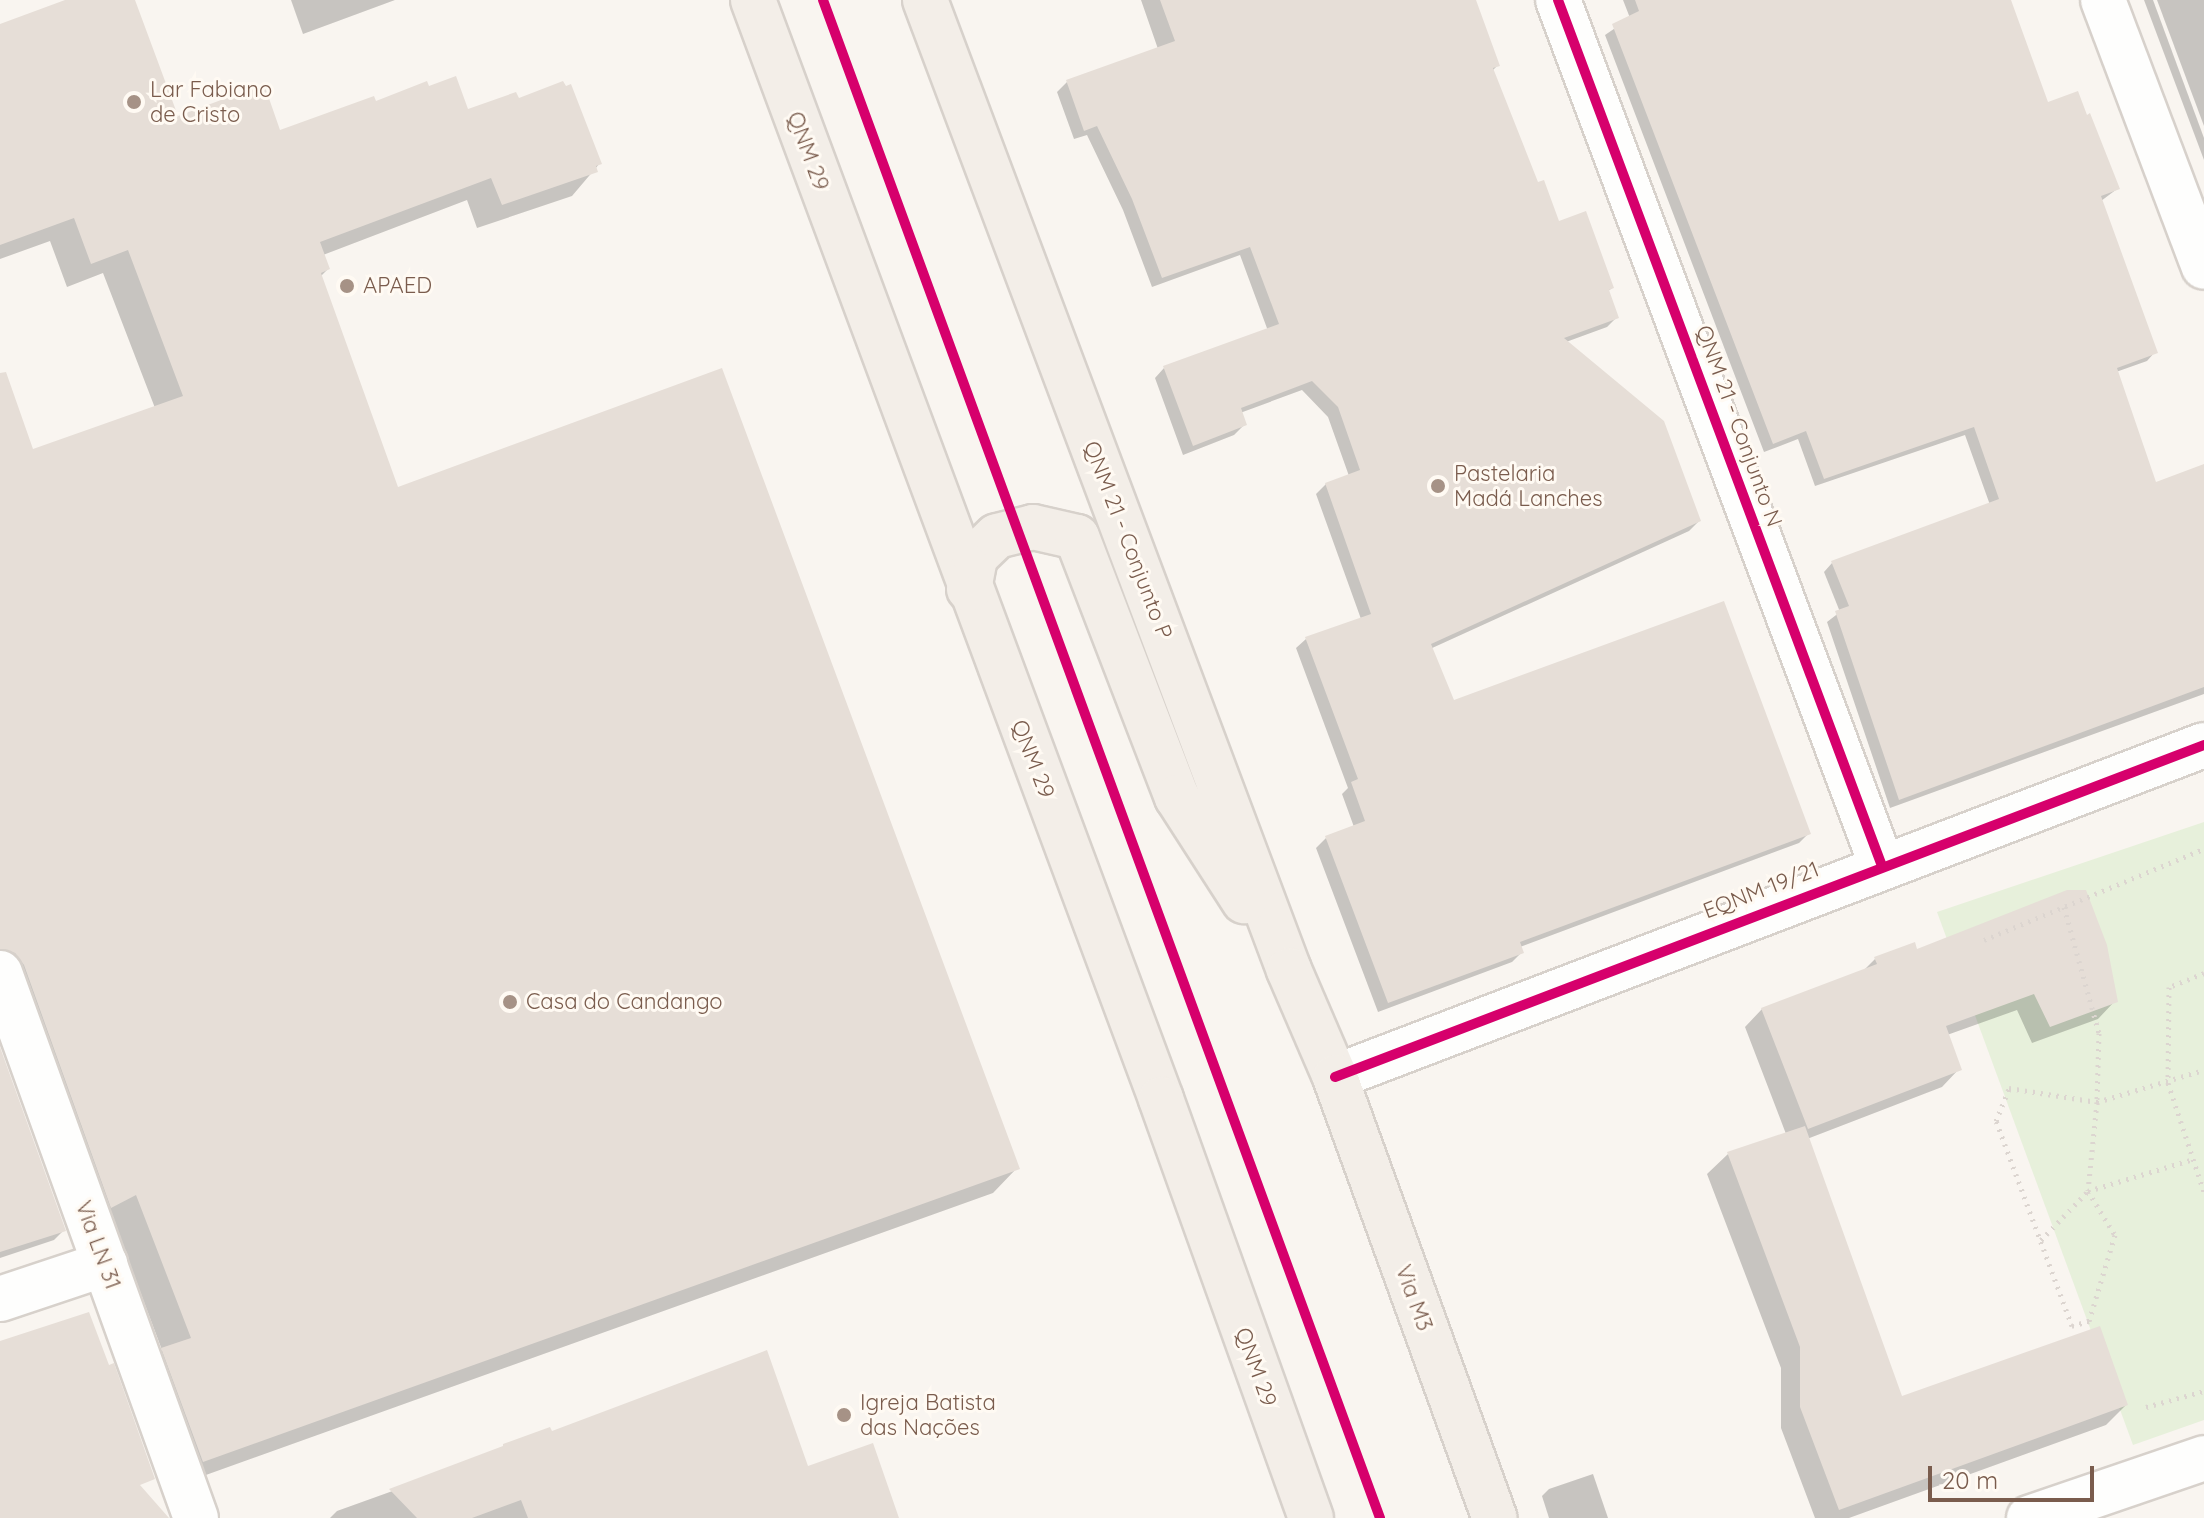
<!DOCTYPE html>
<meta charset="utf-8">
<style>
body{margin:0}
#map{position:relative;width:2204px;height:1518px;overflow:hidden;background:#f9f5f0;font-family:Quicksand,sans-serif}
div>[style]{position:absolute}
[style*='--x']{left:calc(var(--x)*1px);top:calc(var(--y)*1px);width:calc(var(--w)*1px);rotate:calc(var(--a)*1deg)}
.green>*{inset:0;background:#e7f0db}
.shadow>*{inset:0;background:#0003}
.building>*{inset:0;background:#e6ded7}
.path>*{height:5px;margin-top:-2.5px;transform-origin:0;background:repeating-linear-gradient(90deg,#dcd5d0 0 2px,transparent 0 8px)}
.roads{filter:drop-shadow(2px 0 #d7d1cb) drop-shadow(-2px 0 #d7d1cb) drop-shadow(0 2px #d7d1cb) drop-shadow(0 -2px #d7d1cb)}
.minor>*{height:44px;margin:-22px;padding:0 22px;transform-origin:22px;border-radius:22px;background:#fefefd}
.major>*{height:44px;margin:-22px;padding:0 22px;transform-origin:22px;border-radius:22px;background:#f3eee8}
.cycleway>*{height:10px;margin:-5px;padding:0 5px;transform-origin:5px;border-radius:5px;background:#d6006c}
.dots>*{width:22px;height:22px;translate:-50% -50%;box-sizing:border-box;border:4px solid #fffaf3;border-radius:50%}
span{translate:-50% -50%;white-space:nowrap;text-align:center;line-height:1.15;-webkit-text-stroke:6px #fffaf3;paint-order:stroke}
.poi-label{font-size:22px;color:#7a5c4d}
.left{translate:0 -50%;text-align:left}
.street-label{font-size:22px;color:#7a5c4d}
.scale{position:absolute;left:1928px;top:1466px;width:166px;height:36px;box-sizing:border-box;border:4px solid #7a5c4d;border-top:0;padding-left:10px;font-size:24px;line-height:28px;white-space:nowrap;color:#7a5c4d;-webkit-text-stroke:6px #fffaf3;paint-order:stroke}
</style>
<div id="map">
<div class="green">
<div style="clip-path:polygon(2204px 822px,2204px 1420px,2133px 1445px,1937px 912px)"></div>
</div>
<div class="shadow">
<div style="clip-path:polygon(71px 0,131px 0,177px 118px,279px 132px,428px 88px,467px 112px,600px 163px,572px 196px,477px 228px,467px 200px,323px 255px,328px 269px,320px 277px,397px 489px,1017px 1168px,993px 1193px,178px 1485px,138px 1374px,162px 1350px,112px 1217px,87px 1230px,0 959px,10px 950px,0 923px,0 437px,32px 451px,155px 408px,103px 273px,67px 287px,50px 241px,0 259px,0 26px)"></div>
<div style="clip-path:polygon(291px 0,395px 0,303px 34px)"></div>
<div style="clip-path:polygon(1141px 0,1473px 0,1498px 65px,1492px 71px,1537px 185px,1558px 223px,1612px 288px,1607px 292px,1617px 317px,1607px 327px,1566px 342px,1699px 521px,1689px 531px,1430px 649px,1453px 703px,1809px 833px,1799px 843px,1520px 947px,1522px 952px,1512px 962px,1378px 1012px,1316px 848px,1326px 838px,1354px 827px,1342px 794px,1348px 788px,1296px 648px,1306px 639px,1361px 619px,1316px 494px,1326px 484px,1349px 476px,1328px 417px,1302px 390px,1240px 413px,1244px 425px,1234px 435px,1183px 455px,1155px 378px,1164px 368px,1268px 331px,1240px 255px,1152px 287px,1123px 210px,1087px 135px,1074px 139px,1057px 92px,1067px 82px,1158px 49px)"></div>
<div style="clip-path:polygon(1623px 0,2009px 0,2047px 105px,2117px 189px,2101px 201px,2155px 352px,2147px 361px,2116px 372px,2155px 485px,2204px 486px,2204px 694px,1890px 808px,1827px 622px,1840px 612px,1824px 572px,1832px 563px,1990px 505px,1965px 435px,1815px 486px,1798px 439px,1764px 452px,1605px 35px,1630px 18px)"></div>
<div style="clip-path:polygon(2144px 0,2153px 0,2204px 138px,2204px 160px)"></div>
<div style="clip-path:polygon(2157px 0,2204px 0,2204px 126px)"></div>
<div style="clip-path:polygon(1916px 952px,2115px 1001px,2098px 1019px,2032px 1043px,2017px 1010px,1947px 1035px,1959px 1069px,1942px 1087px,1807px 1139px,1901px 1398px,2126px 1405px,2106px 1425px,1849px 1518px,1815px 1518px,1781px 1428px,1781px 1368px,1707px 1174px,1728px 1154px,1786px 1134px,1745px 1027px,1762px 1009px,1863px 971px,1875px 959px)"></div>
<div style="clip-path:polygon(0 1053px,64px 1230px,54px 1240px,0 1258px)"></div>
<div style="clip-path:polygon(551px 1434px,807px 1469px,897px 1518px,330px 1518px,337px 1511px)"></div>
<div style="clip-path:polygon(1593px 1474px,1608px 1518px,1549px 1518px,1542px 1496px,1549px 1489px)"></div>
</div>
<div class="building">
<div style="clip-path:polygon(65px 0,135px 0,178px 116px,264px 84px,280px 130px,374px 96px,376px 101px,427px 81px,429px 86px,456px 76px,468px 109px,516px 92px,519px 98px,563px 81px,566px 86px,571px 84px,602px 164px,596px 166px,598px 172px,502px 205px,491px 178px,320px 242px,330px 269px,321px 273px,398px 487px,722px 368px,1020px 1169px,203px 1462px,161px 1348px,191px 1338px,136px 1195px,111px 1208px,24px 965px,15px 953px,0 949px,0 373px,6px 372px,33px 449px,183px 396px,128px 250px,91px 264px,74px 218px,0 245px,0 24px)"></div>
<div style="clip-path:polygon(1160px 0,1476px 0,1500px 66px,1493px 68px,1538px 182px,1544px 180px,1559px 221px,1586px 211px,1614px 288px,1609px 290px,1619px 318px,1564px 338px,1664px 421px,1701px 521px,1431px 644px,1454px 700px,1724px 601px,1811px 834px,1520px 942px,1524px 953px,1388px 1003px,1325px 836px,1365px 821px,1351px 782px,1358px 779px,1305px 637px,1371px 614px,1325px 483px,1360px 470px,1338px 407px,1312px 381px,1241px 408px,1247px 425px,1193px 446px,1163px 366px,1279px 324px,1250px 247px,1162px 278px,1132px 199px,1097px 126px,1084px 131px,1066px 80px,1175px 41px)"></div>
<div style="clip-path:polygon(1635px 0,2011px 0,2048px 102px,2078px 91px,2087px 115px,2090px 113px,2120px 189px,2101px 196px,2158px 353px,2117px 368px,2156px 482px,2204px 464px,2204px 687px,1899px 800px,1835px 611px,1849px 606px,1831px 561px,1999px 499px,1974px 427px,1824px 479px,1806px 431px,1773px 444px,1612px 24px,1639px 11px)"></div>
<div style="clip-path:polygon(2067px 890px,2086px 890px,2107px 945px,2118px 1002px,2050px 1027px,2034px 994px,1946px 1026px,1962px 1070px,1808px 1129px,1761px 1008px,1877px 964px,1874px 957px,1915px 942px,1917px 949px)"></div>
<div style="clip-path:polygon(0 1047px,66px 1231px,0 1252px)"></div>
<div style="clip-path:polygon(1805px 1126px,1902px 1396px,2100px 1326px,2128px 1405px,1839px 1510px,1800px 1407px,1800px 1347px,1727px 1152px)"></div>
<div style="clip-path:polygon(89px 1312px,109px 1365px,114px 1363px,155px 1479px,140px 1485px,169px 1518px,0 1518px,0 1341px)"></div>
<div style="clip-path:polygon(767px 1350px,808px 1466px,873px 1443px,899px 1518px,528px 1518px,521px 1500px,472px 1518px,417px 1518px,389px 1489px,503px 1446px,503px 1444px,550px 1427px,552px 1431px)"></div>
</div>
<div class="path">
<div style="--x:2064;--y:907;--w:131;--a:74.5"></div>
<div style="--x:2099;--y:1033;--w:69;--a:91.7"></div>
<div style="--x:2097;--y:1102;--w:89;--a:95.8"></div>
<div style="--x:2088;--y:1191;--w:52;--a:58.5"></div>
<div style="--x:2115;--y:1235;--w:90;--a:106.8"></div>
<div style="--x:2089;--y:1321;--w:18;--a:164"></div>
<div style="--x:2072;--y:1326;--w:219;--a:-110.3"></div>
<div style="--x:1996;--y:1121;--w:35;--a:-68"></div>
<div style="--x:2009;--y:1088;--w:89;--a:9"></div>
<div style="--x:2097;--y:1102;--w:112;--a:-16.7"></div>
<div style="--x:1984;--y:940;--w:238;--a:-22.5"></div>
<div style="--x:2204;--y:973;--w:38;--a:158"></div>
<div style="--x:2169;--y:987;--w:96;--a:90.6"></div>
<div style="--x:2168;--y:1083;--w:115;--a:71.7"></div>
<div style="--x:2041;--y:1240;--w:68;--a:-46.2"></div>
<div style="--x:2088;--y:1191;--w:110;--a:-16.9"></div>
<div style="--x:2146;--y:1407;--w:60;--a:-15.4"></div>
</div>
<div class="roads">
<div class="minor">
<div style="--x:1558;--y:0;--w:925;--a:69.49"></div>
<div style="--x:2103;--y:0;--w:285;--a:69.3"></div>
<div style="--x:0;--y:973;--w:579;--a:70.22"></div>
<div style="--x:1335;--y:1077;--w:930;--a:-20.91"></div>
<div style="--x:0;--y:1299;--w:111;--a:-18.4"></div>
<div style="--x:2029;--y:1518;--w:185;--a:-18.9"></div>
</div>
<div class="major">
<div style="--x:753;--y:0;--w:1172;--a:69.63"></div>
<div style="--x:1161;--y:1099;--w:445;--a:70.3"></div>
<div style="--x:925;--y:0;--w:1036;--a:69.43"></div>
<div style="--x:1289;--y:970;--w:116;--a:66.7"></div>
<div style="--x:1335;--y:1077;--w:469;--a:70.1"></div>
<div style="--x:969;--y:589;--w:33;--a:-79"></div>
<div style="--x:975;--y:557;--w:30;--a:-44"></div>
<div style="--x:997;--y:536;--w:37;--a:-14"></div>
<div style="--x:1033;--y:527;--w:45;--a:12.8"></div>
<div style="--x:1077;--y:537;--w:279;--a:69"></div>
<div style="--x:1177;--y:797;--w:124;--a:57.2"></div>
</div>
</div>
<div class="cycleway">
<div style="--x:823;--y:0;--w:1617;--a:69.85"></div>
<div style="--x:1558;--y:0;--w:925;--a:69.49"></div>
<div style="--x:1335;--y:1077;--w:930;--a:-20.91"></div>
</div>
<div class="dots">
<div style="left:134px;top:102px;background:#a69286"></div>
<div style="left:347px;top:286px;background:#a69286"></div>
<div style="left:1438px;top:486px;background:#a69286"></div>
<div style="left:510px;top:1002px;background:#a69286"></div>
<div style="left:844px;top:1415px;background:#a69286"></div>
</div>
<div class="poi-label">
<span class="left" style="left:150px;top:102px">Lar Fabiano<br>de Cristo</span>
<span class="left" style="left:363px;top:286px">APAED</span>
<span class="left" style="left:1454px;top:486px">Pastelaria<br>Madá Lanches</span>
<span class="left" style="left:526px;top:1002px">Casa do Candango</span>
<span class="left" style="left:860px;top:1415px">Igreja Batista<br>das Nações</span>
</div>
<div class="street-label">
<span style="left:808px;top:151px;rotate:70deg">QNM 29</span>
<span style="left:1739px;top:426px;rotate:70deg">QNM 21 - Conjunto N</span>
<span style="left:1128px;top:540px;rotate:69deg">QNM 21 - Conjunto P</span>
<span style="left:1033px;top:759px;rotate:69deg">QNM 29</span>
<span style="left:1761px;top:890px;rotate:-21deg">EQNM 19/21</span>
<span style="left:98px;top:1245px;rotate:70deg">Via LN 31</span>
<span style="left:1414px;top:1298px;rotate:70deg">Via M3</span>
<span style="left:1256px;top:1367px;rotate:70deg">QNM 29</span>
</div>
<div class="scale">20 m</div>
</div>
